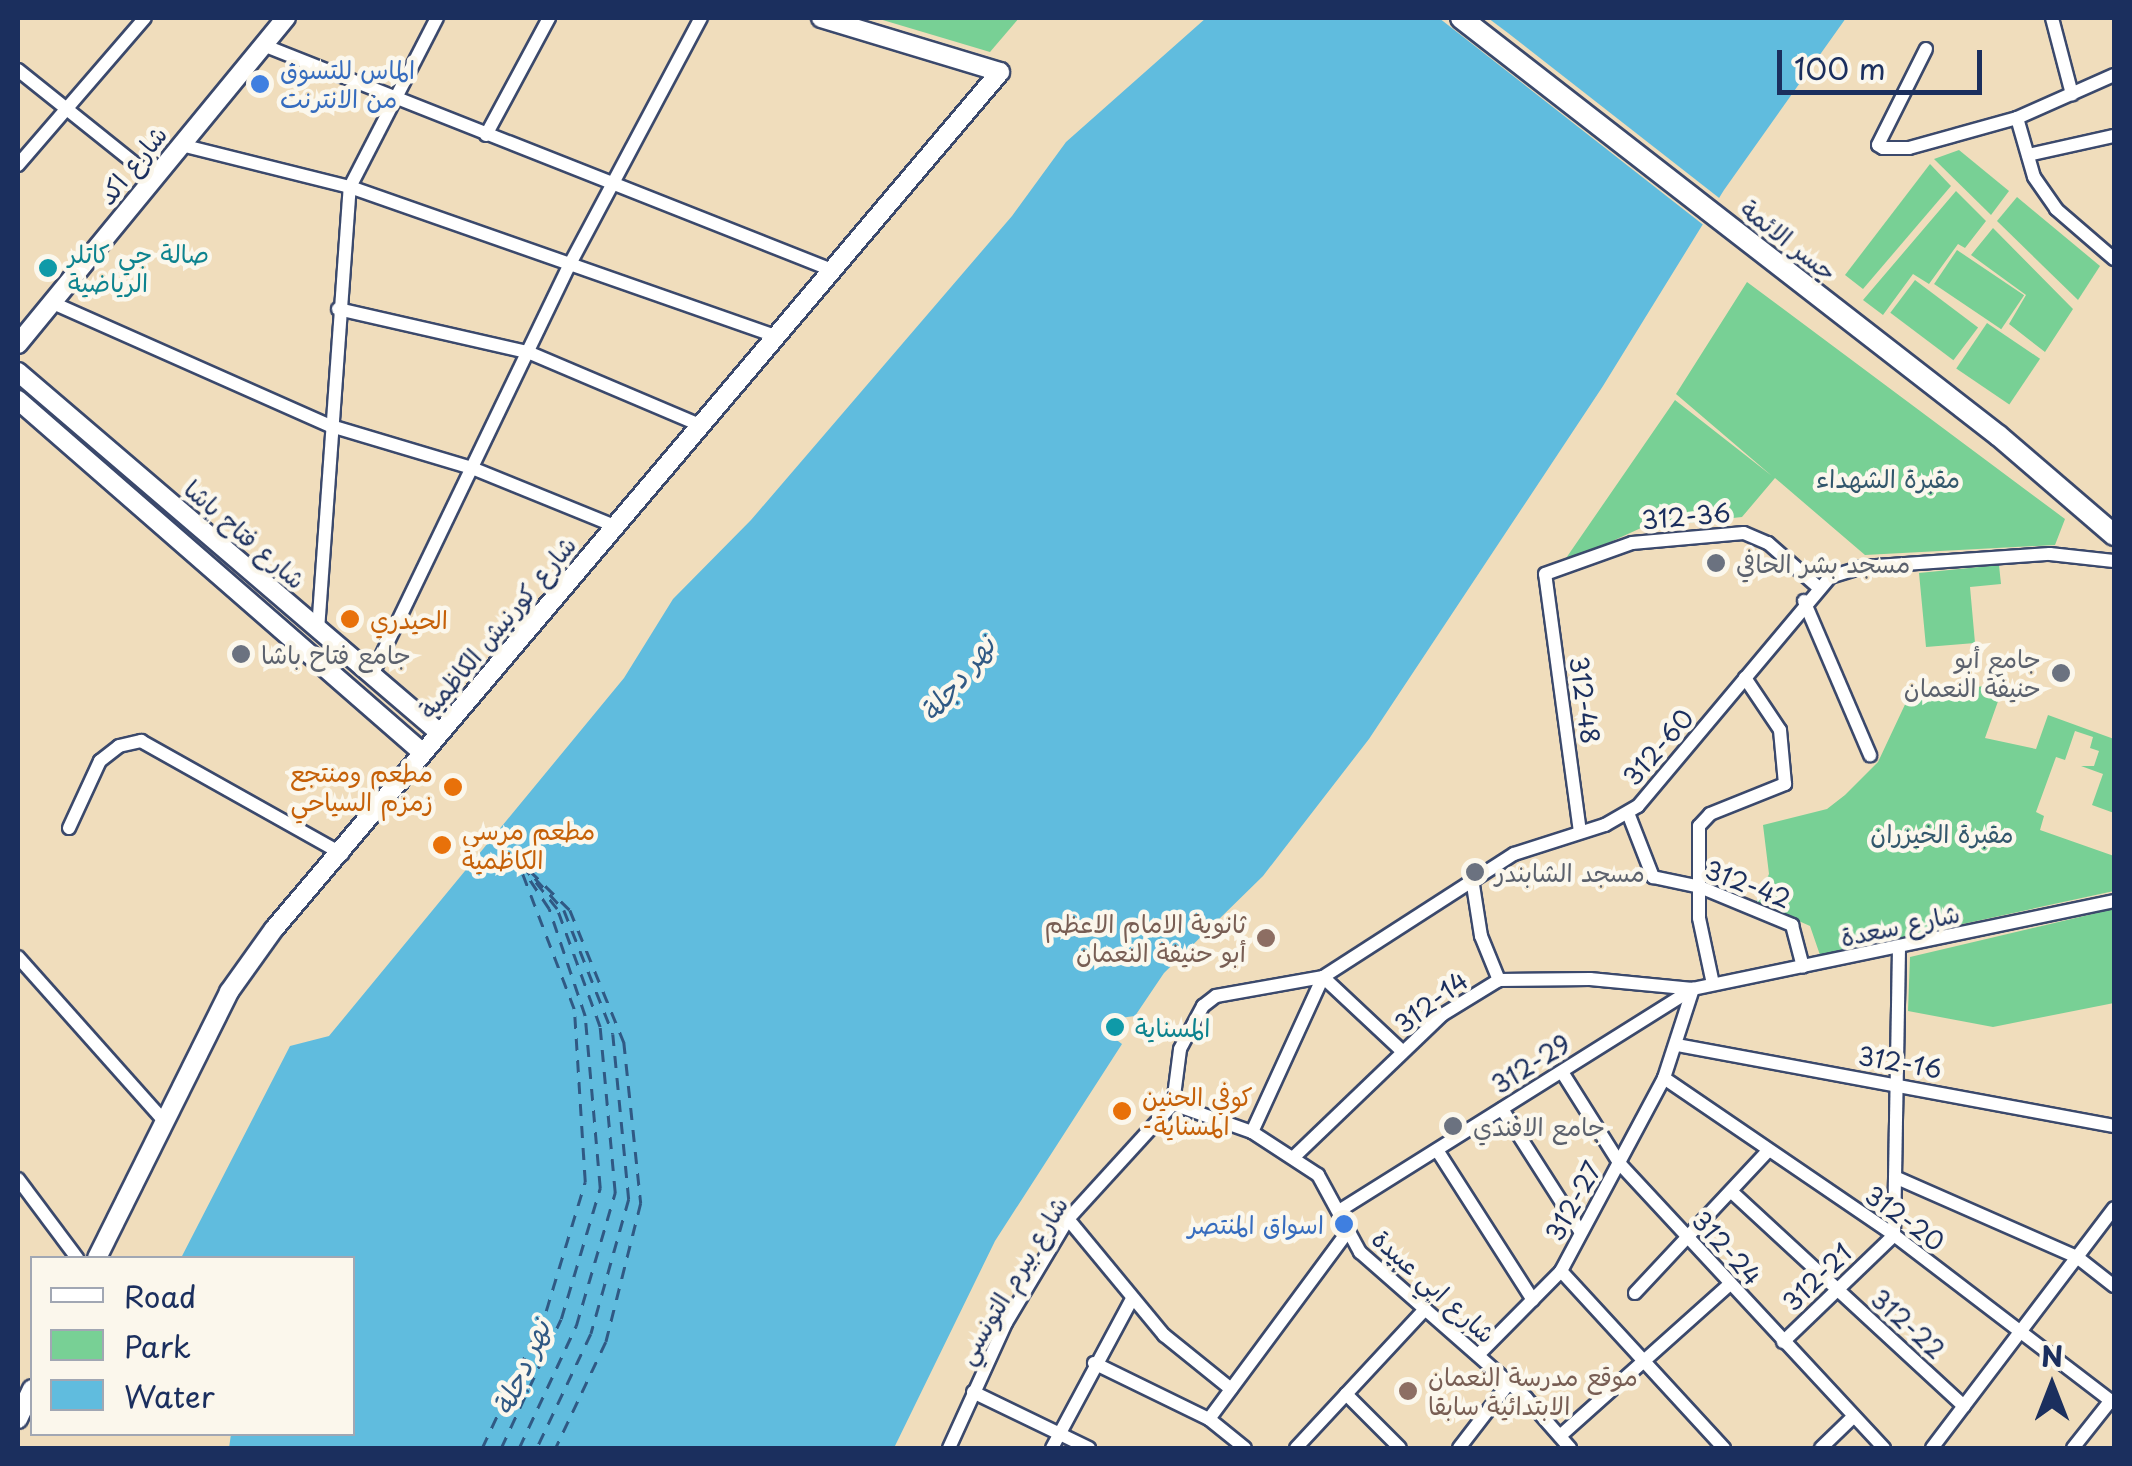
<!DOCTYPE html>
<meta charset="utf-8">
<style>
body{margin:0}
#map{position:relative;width:2132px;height:1466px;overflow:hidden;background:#f0ddbc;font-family:"Playpen Sans","Playpen Sans Arabic",sans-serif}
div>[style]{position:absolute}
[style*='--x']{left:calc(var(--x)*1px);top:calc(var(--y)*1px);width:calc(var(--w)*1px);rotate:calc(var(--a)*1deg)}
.green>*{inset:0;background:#78d095;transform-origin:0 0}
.water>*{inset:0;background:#60bcde}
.pier>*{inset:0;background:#f0ddbc}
.ferry>*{height:2.5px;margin-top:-1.25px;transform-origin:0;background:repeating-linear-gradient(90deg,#305984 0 12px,transparent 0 22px)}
.roads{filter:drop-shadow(2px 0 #3b496c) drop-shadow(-2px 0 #3b496c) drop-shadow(0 2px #3b496c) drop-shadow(0 -2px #3b496c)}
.street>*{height:12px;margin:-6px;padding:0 6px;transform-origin:6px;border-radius:6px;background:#fff}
.secondary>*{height:18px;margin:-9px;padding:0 9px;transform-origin:9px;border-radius:9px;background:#fff}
.primary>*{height:20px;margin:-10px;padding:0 10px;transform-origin:10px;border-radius:10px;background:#fff}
.dots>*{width:28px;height:28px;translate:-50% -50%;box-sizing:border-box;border:5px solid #fbf7ec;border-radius:50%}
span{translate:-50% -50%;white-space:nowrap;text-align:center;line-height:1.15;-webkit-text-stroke:9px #fbf7ec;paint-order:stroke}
.shop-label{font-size:25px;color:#366cbe}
.left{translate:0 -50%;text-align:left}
.right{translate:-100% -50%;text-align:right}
.street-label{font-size:25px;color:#1b2f5e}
.culture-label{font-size:25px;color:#0d838f}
.park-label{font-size:25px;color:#32576c}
.worship-label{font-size:25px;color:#5b616d}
.food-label{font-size:25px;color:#c56008}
.education-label{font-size:25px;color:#785e54}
.water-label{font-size:28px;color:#305984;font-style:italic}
.frame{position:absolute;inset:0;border:20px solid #1b2f5e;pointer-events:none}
.legend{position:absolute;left:30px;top:1256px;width:325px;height:180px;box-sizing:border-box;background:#fbf7ec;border:2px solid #a1a7b3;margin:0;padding:12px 18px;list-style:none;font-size:30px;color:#1b2f5e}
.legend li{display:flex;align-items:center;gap:20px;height:50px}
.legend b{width:50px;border:2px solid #a1a7b3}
.north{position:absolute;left:2002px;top:1336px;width:100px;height:100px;-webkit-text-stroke:8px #fbf7ec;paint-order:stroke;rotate:0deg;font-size:28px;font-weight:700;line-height:40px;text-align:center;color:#1b2f5e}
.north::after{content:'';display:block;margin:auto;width:35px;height:45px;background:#1b2f5e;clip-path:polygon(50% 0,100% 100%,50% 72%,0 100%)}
.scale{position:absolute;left:1777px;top:50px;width:205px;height:45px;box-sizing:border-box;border:5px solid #1b2f5e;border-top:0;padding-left:12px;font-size:30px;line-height:35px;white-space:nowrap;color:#1b2f5e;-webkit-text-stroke:8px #fbf7ec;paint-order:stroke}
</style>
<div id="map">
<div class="green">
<div style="clip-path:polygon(876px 18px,1019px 18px,990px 52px)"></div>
<div style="clip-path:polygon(1959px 150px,2009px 191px,1991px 215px,1934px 159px)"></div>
<div style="clip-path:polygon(1930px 164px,1951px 186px,1863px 289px,1845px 275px)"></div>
<div style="clip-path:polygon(1956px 191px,1986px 221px,1965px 248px,1958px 244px,1929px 284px,1913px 274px,1883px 315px,1863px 300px)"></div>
<div style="clip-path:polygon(2017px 197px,2100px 266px,2078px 300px,1997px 221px)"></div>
<div style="clip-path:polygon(1993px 228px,2073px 309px,2045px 352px,2009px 324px,2026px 295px,1971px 255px)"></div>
<div style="left:1957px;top:250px;width:81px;height:41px;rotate:34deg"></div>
<div style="left:1915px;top:280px;width:79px;height:41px;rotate:37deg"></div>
<div style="clip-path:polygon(1747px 282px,2065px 519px,2055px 545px,1865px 555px,1775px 478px,1742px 517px,1641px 528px,1562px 564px,1675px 400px,1772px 476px,1676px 394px)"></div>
<div style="left:1987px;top:323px;width:64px;height:55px;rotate:34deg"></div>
<div style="clip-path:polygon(1999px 565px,2001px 584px,1970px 587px,1975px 643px,1926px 647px,1919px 573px)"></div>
<div style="clip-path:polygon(1982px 686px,2002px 690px,1985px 738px,2036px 749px,2048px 715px,2114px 739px,2114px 813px,2092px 805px,2103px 774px,2081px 766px,2094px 766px,2099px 751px,2090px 748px,2093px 737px,2075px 731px,2065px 760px,2056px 757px,2036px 812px,2044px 816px,2040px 830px,2114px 856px,2114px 891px,1820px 955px,1810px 926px,1756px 902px,1769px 874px,1763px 825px,1827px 809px,1845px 795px,1878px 762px,1909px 696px,1944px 697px)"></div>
<div style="clip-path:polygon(2114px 909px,2114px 1003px,1993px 1027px,1908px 1011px,1910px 957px)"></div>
</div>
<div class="water">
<div style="clip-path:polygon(1206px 18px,1846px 18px,1724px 190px,1603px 386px,1369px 739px,1263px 876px,1164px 973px,1135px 1016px,1105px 1020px,1106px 1032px,1122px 1044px,995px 1241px,894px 1448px,229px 1448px,231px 1434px,352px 1434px,352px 1258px,181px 1258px,290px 1046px,329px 1036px,624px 678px,673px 599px,751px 520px,1012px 216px,1066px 142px)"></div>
</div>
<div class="pier">
<div style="clip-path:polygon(1439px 18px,1488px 18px,1508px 33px,1723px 201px,1706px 227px)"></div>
</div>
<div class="ferry">
<div style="--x:514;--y:855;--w:78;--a:44.5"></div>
<div style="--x:570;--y:910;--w:143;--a:67.8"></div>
<div style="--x:624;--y:1042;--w:162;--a:84"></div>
<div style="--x:641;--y:1203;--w:143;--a:104.1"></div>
<div style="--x:606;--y:1342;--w:117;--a:115.3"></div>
<div style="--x:535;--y:878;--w:43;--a:47.8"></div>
<div style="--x:564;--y:910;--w:133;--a:68.4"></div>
<div style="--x:613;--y:1034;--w:166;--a:84.5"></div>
<div style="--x:629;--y:1199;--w:140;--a:105.7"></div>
<div style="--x:591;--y:1334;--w:126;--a:115.3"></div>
<div style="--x:482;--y:1448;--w:151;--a:-65"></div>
<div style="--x:546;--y:1311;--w:135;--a:-73.2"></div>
<div style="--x:585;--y:1182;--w:173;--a:-93.6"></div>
<div style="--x:574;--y:1009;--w:149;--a:-110.9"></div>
<div style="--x:501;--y:1448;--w:142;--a:-65.1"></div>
<div style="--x:561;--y:1319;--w:137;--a:-73.4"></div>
<div style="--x:600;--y:1188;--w:173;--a:-95"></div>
<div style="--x:585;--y:1016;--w:113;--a:-108.6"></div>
<div style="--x:549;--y:909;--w:58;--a:-123.7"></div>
<div style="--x:519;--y:1448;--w:135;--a:-65"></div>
<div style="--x:576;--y:1326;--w:139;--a:-73.7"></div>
<div style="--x:615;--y:1193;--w:167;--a:-95.2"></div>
<div style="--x:600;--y:1027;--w:126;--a:-110"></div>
<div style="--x:557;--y:909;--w:58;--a:-128.7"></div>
</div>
<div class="roads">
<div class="street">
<div style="--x:2052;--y:18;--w:79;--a:75.3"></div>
<div style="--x:263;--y:45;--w:612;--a:21.58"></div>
<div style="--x:1926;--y:49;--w:107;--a:116.6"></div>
<div style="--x:1878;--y:145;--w:6;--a:31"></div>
<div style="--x:1883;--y:148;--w:26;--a:0"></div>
<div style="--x:1909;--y:148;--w:112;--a:-15.5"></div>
<div style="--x:2017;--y:118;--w:106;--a:-23.9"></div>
<div style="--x:18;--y:70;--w:173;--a:38.7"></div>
<div style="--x:2017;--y:118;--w:61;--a:73.9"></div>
<div style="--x:2034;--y:177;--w:39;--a:55"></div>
<div style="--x:2056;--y:209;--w:77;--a:40.8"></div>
<div style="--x:486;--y:135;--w:133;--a:-61.7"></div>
<div style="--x:181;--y:145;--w:174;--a:14"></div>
<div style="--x:350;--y:187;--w:451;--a:19.3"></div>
<div style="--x:2028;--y:155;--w:88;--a:-12.5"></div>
<div style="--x:18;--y:165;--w:194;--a:-49.2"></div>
<div style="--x:53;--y:303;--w:304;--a:23.9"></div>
<div style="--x:331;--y:426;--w:147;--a:16.6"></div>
<div style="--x:472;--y:468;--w:154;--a:22.1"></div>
<div style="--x:338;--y:309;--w:195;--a:12.8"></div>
<div style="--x:528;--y:352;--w:187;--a:23"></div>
<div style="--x:1804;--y:601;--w:168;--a:66.8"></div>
<div style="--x:318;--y:630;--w:444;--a:-85.9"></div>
<div style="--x:350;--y:187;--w:190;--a:-62.8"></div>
<div style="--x:373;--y:673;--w:454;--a:-64.3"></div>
<div style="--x:570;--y:264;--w:279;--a:-62"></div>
<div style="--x:1628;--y:813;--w:69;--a:68.7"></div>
<div style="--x:1653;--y:877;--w:48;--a:12"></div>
<div style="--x:1700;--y:887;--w:100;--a:22.4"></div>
<div style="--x:1792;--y:925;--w:43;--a:75.3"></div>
<div style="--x:69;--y:828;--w:74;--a:-65.2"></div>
<div style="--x:100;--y:761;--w:24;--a:-38"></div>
<div style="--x:119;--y:746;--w:23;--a:-13"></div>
<div style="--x:141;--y:741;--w:231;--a:29.3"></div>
<div style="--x:1580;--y:832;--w:260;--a:-97.7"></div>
<div style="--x:1545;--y:574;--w:92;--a:-19.6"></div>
<div style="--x:1632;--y:543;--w:112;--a:-5.1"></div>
<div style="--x:1744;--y:533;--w:26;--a:23"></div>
<div style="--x:1768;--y:543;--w:65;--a:41.3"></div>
<div style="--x:1473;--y:885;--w:52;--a:81.1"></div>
<div style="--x:1481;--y:936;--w:48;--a:67.8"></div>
<div style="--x:18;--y:957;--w:221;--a:48.3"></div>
<div style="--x:1713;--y:984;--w:67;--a:-102"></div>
<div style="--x:1699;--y:918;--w:92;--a:-90"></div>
<div style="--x:1699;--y:826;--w:16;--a:-47"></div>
<div style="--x:1710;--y:814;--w:81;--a:-21.8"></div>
<div style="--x:1785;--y:784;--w:54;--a:-95.3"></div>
<div style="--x:1780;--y:730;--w:63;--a:-123.9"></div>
<div style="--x:1677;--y:1045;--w:444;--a:10.5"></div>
<div style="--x:1562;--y:1072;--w:109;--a:57.8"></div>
<div style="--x:1620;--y:1164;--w:388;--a:47.1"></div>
<div style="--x:1664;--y:1078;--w:278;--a:34.3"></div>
<div style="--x:1894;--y:1235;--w:277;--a:37.4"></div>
<div style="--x:1173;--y:1104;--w:84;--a:19.5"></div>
<div style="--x:1252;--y:1132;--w:79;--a:33.1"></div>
<div style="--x:1318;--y:1175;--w:88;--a:61.4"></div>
<div style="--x:1360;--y:1252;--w:221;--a:41.3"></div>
<div style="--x:1526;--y:1398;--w:67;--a:48.7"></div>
<div style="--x:1173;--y:1104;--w:55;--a:-82.7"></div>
<div style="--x:1180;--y:1049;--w:49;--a:-61.9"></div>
<div style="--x:1203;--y:1006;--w:16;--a:-38"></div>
<div style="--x:1216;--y:996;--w:109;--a:-10.1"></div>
<div style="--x:1323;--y:977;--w:108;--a:43.1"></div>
<div style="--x:1502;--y:1109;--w:145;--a:57.4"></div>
<div style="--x:1252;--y:1132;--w:170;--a:-65.4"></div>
<div style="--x:1323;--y:977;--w:227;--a:-32.8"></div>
<div style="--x:1514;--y:854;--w:96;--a:-17.7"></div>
<div style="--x:1605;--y:825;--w:38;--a:-30"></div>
<div style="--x:1638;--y:806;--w:299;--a:-50"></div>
<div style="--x:1830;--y:577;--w:34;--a:-17"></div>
<div style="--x:1862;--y:567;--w:188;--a:-4"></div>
<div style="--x:2050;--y:554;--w:64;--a:6.2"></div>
<div style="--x:1437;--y:1150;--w:178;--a:57.4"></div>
<div style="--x:1295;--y:1156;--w:204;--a:-43.8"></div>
<div style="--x:1442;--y:1015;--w:67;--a:-31.6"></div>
<div style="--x:1499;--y:980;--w:91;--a:-0.6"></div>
<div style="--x:1590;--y:979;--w:103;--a:5.5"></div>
<div style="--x:1897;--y:1178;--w:197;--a:23.7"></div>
<div style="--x:2077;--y:1257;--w:47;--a:38.1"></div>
<div style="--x:18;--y:1179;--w:99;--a:53.2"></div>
<div style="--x:1734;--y:1194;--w:313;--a:42.7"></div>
<div style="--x:1342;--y:1209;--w:414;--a:-32.1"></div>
<div style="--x:1693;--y:989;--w:430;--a:-11.8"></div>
<div style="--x:1068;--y:1219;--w:151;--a:50.4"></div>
<div style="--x:1164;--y:1335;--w:86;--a:38.9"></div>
<div style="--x:1561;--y:1271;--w:241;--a:47.4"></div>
<div style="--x:1635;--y:1293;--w:195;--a:-46.9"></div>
<div style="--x:1783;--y:1342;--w:154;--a:-43.9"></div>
<div style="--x:1894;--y:1235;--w:285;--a:-89"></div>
<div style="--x:1478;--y:1355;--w:118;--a:-45.3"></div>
<div style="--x:1561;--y:1271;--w:219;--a:-61.9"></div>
<div style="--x:1664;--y:1078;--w:94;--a:-72"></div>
<div style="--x:1094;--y:1363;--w:128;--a:26"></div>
<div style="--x:1209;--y:1419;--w:46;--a:38.9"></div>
<div style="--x:973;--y:1392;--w:129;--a:25.8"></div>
<div style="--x:1346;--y:1394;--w:76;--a:45"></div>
<div style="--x:1209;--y:1419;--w:234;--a:-53.5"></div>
<div style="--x:1560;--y:1436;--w:228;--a:-41.8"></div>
<div style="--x:949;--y:1448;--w:137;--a:-65.5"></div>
<div style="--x:1006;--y:1323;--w:121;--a:-59.2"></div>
<div style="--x:1068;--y:1219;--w:156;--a:-47.6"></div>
<div style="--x:1052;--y:1448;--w:169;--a:-61.8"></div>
<div style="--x:1296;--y:1448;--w:190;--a:-47.1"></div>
<div style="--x:1459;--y:1448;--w:82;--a:-52.4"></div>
<div style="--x:1821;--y:1448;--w:43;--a:-44.1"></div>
<div style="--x:1932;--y:1448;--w:301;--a:-52.8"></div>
<div style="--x:2073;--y:1448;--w:61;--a:-51.6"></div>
</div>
<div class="secondary">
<div style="--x:18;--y:344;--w:422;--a:-50.6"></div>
<div style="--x:18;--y:372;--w:555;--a:40.55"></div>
<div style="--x:18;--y:400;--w:537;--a:41.08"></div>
<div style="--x:97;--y:1258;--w:297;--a:-63.6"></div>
<div style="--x:229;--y:992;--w:77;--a:-54.5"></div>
<div style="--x:274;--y:929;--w:1123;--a:-49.73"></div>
<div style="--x:1000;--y:72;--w:187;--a:-163.2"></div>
<div style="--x:18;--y:1419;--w:33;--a:-65"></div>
</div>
<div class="primary">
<div style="--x:1461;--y:18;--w:681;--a:37.85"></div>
<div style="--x:1999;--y:436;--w:152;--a:40.7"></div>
</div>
</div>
<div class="dots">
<div style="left:260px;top:84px;background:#3f7fe0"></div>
<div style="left:48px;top:268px;background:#0f9aa8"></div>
<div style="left:1716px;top:563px;background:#6b7280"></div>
<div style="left:350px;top:619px;background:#e8710a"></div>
<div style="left:241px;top:654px;background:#6b7280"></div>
<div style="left:2061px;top:673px;background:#6b7280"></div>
<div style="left:453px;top:787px;background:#e8710a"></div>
<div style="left:442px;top:845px;background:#e8710a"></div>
<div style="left:1475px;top:872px;background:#6b7280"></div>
<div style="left:1266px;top:938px;background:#8d6e63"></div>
<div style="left:1115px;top:1027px;background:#0f9aa8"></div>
<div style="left:1122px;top:1111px;background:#e8710a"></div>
<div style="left:1453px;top:1126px;background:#6b7280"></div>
<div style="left:1344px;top:1224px;background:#3f7fe0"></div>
<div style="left:1408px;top:1391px;background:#8d6e63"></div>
</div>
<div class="shop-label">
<span class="left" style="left:280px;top:84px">الماس للتسوق<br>من الانترنت</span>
<span class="right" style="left:1324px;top:1224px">اسواق المنتصر</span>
</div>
<div class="street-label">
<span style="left:132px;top:165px;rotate:-51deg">شارع اكد</span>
<span style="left:1789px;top:240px;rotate:38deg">جسر الائمة</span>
<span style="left:1686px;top:516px;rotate:-5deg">312-36</span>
<span style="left:245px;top:534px;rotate:41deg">شارع فتاح باشا</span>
<span style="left:497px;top:627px;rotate:-50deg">شارع كورنيش الكاظمية</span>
<span style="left:1585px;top:700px;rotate:82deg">312-48</span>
<span style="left:1658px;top:747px;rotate:-49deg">312-60</span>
<span style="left:1748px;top:884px;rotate:21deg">312-42</span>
<span style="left:1900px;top:925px;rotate:-12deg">شارع سعدة</span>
<span style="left:1431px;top:1002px;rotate:-37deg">312-14</span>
<span style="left:1900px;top:1062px;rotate:10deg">312-16</span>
<span style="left:1531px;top:1064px;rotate:-32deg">312-29</span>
<span style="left:1573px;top:1201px;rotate:-61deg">312-27</span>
<span style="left:1905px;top:1218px;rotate:36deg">312-20</span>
<span style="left:1727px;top:1248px;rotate:48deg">312-24</span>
<span style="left:1817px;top:1277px;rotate:-44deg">312-21</span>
<span style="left:1012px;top:1280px;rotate:-59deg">شارع بيرم التونسي</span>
<span style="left:1434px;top:1286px;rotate:42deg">شارع ابي عبيدة</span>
<span style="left:1908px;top:1324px;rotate:42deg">312-22</span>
</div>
<div class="culture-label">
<span class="left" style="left:68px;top:268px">صالة جي كاتلر<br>الرياضية</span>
<span class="left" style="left:1135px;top:1027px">المسناية</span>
</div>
<div class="park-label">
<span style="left:1888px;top:478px">مقبرة الشهداء</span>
<span style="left:1942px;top:833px">مقبرة الخيزران</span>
</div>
<div class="worship-label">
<span class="left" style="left:1736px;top:563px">مسجد بشر الحافي</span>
<span class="left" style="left:261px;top:654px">جامع فتاح باشا</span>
<span class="right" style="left:2041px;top:673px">جامع أبو<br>حنيفة النعمان</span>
<span class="left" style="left:1495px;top:872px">مسجد الشابندر</span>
<span class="left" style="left:1473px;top:1126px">جامع الافندي</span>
</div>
<div class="food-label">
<span class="left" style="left:370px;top:619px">الحيدري</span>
<span class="right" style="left:433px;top:787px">مطعم ومنتجع<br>زمزم السياحي</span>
<span class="left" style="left:462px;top:845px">مطعم مرسى<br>الكاظمية</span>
<span class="left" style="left:1142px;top:1111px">كوفي الحنين<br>-المسناية</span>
</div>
<div class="education-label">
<span class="right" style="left:1246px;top:938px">ثانوية الامام الاعظم<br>أبو حنيفة النعمان</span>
<span class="left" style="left:1428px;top:1391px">موقع مدرسة النعمان<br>الابتدائية سابقا</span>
</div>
<div class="water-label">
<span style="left:957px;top:678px;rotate:-51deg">نهر دجلة</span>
<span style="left:521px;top:1367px;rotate:-66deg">نهر دجلة</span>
</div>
<div class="frame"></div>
<ul class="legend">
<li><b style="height:12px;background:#fff"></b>Road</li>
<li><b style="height:28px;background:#78d095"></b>Park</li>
<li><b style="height:28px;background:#60bcde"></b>Water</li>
</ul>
<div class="north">N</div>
<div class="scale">100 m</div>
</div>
